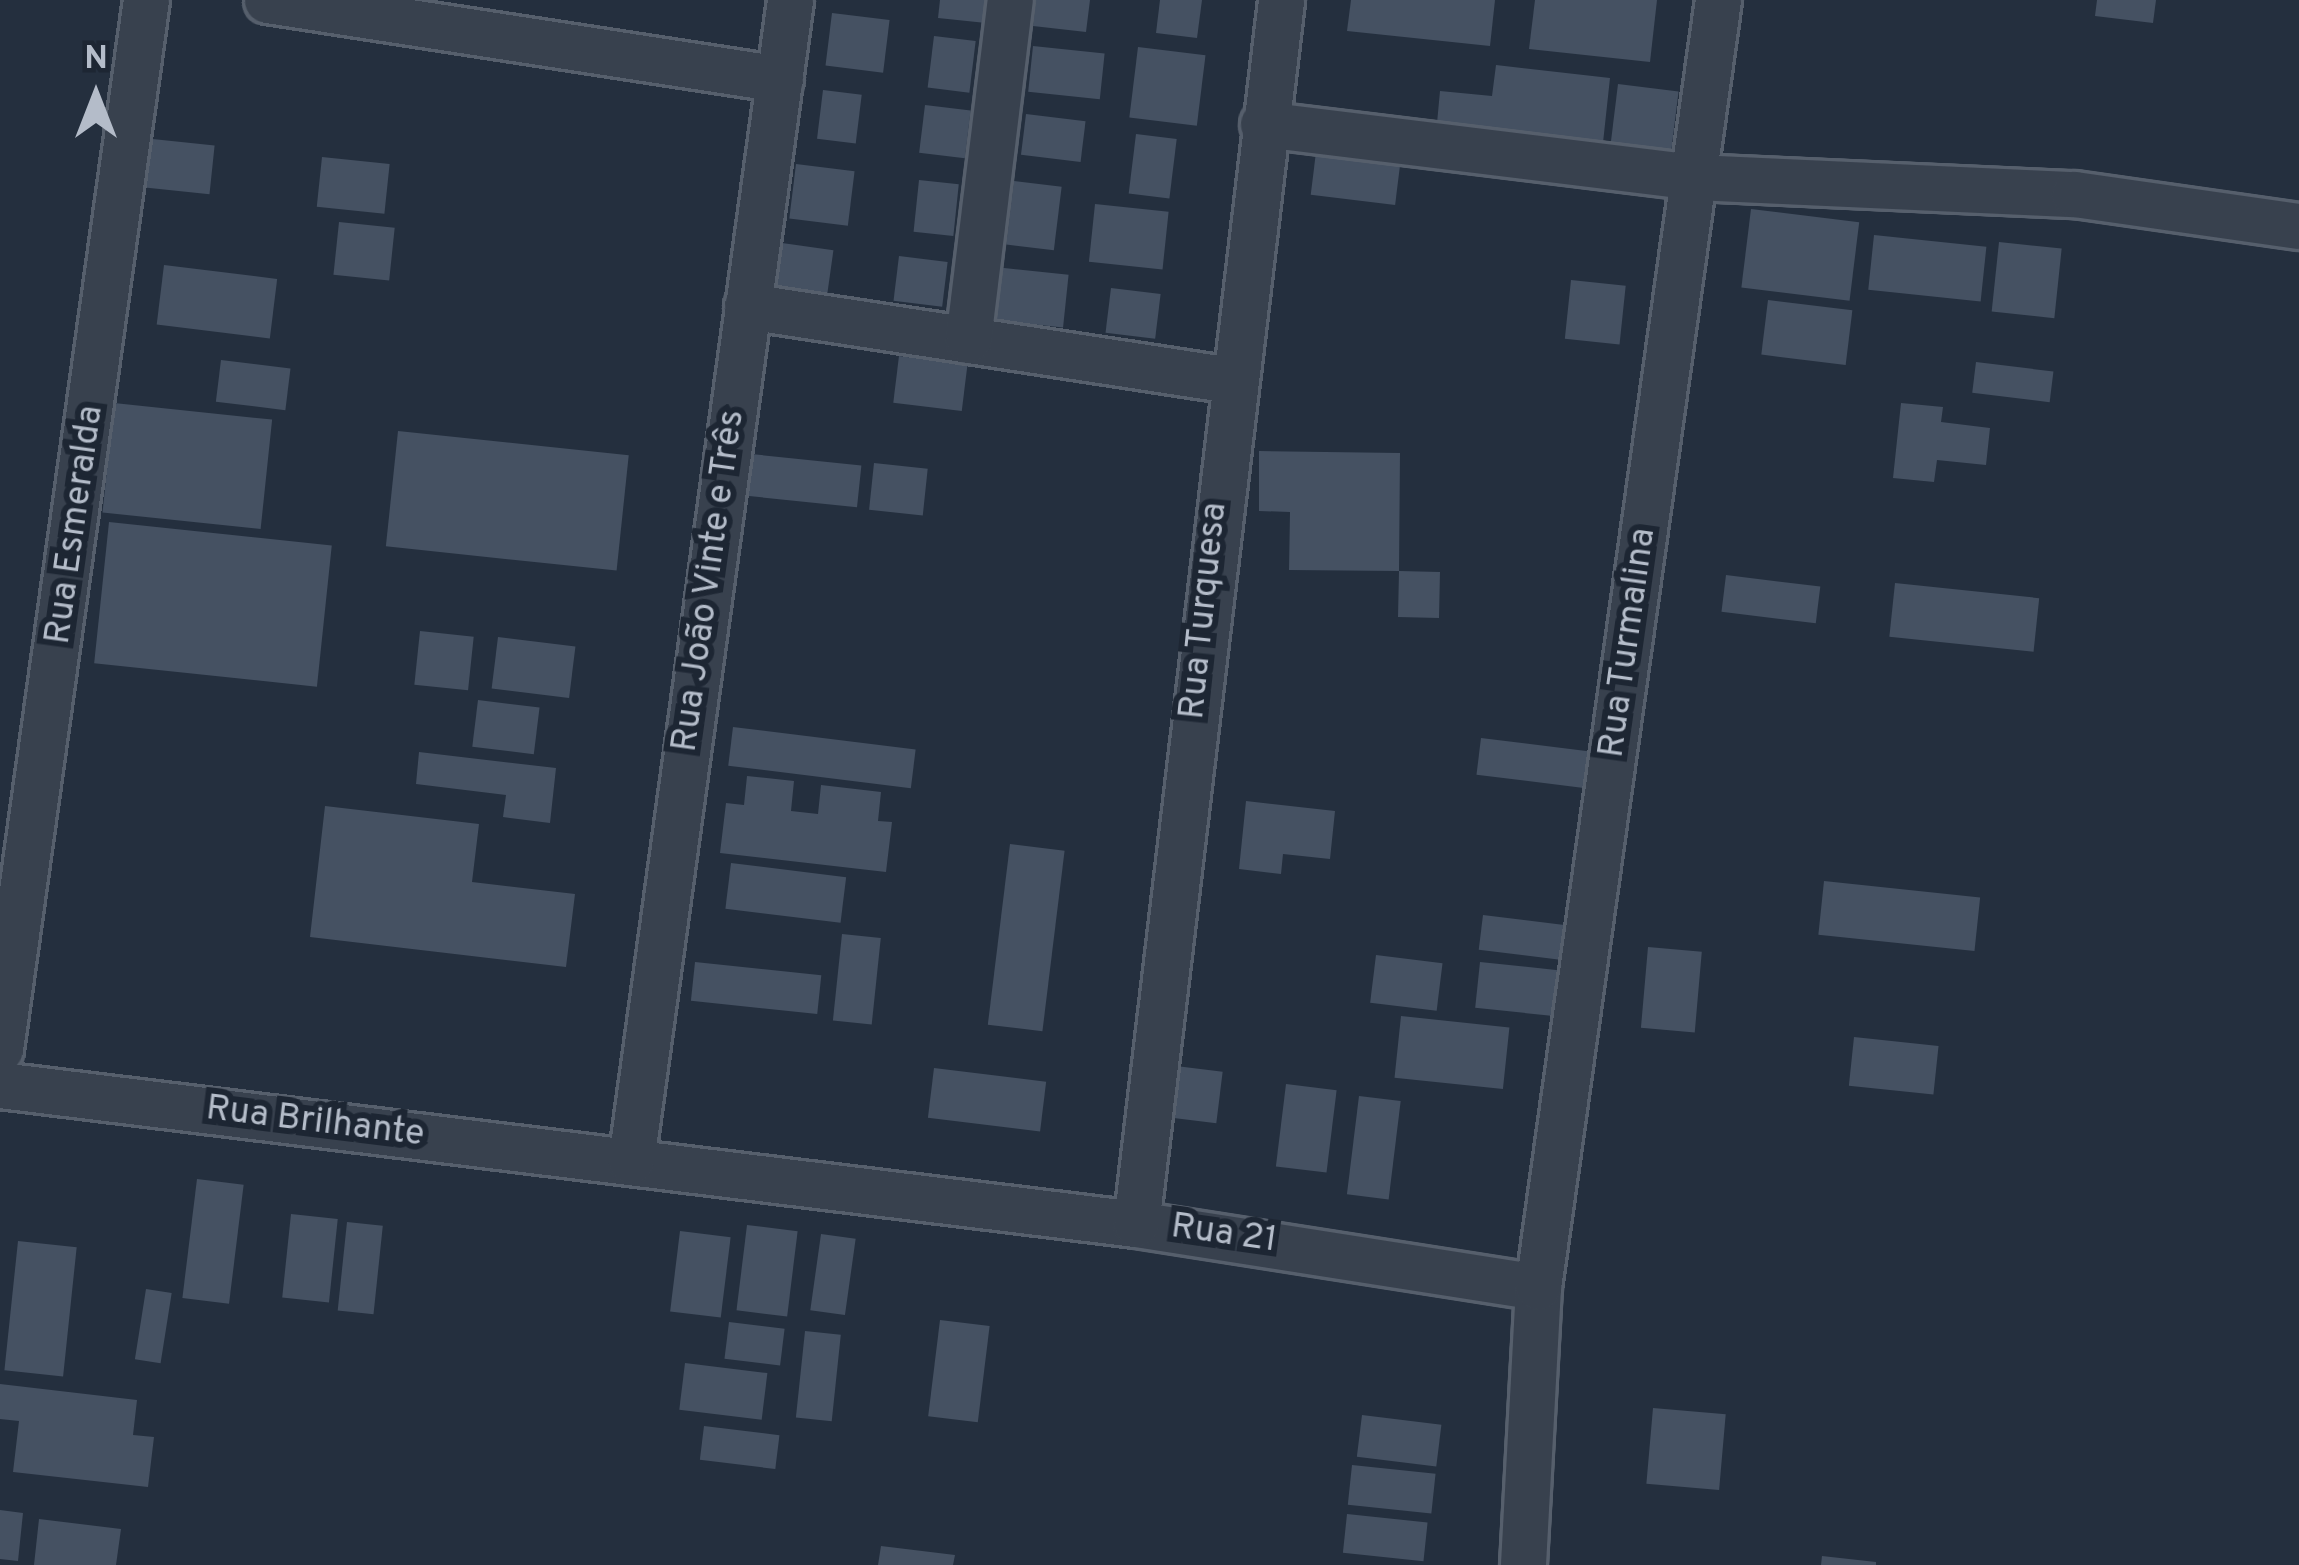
<!DOCTYPE html>
<meta charset="utf-8">
<style>
body{margin:0}
#map{position:relative;width:2299px;height:1565px;overflow:hidden;background:#242f3e;font-family:Overpass,sans-serif}
div>[style]{position:absolute}
[style*='--x']{left:calc(var(--x)*1px);top:calc(var(--y)*1px);width:calc(var(--w)*1px);rotate:calc(var(--a)*1deg)}
.building>*{inset:0;background:#455162;transform-origin:0 0}
.roads{filter:drop-shadow(3px 0 #565f6c) drop-shadow(-3px 0 #565f6c) drop-shadow(0 3px #565f6c) drop-shadow(0 -3px #565f6c)}
.minor>*{height:45px;margin:-22.5px;padding:0 22.5px;transform-origin:22.5px;border-radius:22.5px;background:#38414e}
span{translate:-50% -50%;white-space:nowrap;text-align:center;line-height:1.15;-webkit-text-stroke:12px #1d2633;paint-order:stroke}
.street-label{font-size:36px;color:#b4bcc9}
.north{position:absolute;left:36px;top:36px;width:120px;height:120px;-webkit-text-stroke:9px #1d2633;paint-order:stroke;rotate:0deg;font-size:33px;font-weight:700;line-height:48px;text-align:center;color:#b4bcc9}
.north::after{content:'';display:block;margin:auto;width:42px;height:54px;background:#b4bcc9;clip-path:polygon(50% 0,100% 100%,50% 72%,0 100%)}
</style>
<div id="map">
<div class="building">
<div style="clip-path:polygon(940px 0,988px 0,986px 23px,938px 18px)"></div>
<div style="clip-path:polygon(1036px 0,1090px 0,1086px 32px,1033px 26px)"></div>
<div style="clip-path:polygon(1160px 0,1202px 0,1197px 38px,1156px 33px)"></div>
<div style="clip-path:polygon(1351px 0,1495px 0,1490px 46px,1347px 31px)"></div>
<div style="clip-path:polygon(1535px 0,1657px 0,1650px 62px,1529px 49px)"></div>
<div style="clip-path:polygon(2097px 0,2156px 0,2153px 23px,2095px 16px)"></div>
<div style="left:832px;top:13px;width:58px;height:53px;rotate:7deg"></div>
<div style="left:934px;top:36px;width:42px;height:52px;rotate:7deg"></div>
<div style="left:1033px;top:46px;width:72px;height:46px;rotate:6deg"></div>
<div style="left:1138px;top:47px;width:68px;height:71px;rotate:7deg"></div>
<div style="clip-path:polygon(1496px 65px,1610px 78px,1602px 152px,1436px 134px,1440px 91px,1492px 96px)"></div>
<div style="left:1618px;top:84px;width:61px;height:70px;rotate:7deg"></div>
<div style="left:823px;top:90px;width:39px;height:49px;rotate:7deg"></div>
<div style="left:925px;top:105px;width:46px;height:48px;rotate:7deg"></div>
<div style="left:1026px;top:114px;width:60px;height:41px;rotate:7deg"></div>
<div style="left:1136px;top:134px;width:41px;height:60px;rotate:7deg"></div>
<div style="left:143px;top:138px;width:72px;height:49px;rotate:6deg"></div>
<div style="left:1316px;top:152px;width:85px;height:43px;rotate:7deg"></div>
<div style="left:322px;top:157px;width:68px;height:50px;rotate:6deg"></div>
<div style="left:796px;top:164px;width:59px;height:55px;rotate:7deg"></div>
<div style="left:919px;top:180px;width:40px;height:52px;rotate:6deg"></div>
<div style="left:1014px;top:181px;width:48px;height:64px;rotate:7deg"></div>
<div style="left:1095px;top:204px;width:74px;height:58px;rotate:6deg"></div>
<div style="left:1751px;top:209px;width:109px;height:79px;rotate:7deg"></div>
<div style="left:339px;top:222px;width:56px;height:53px;rotate:6deg"></div>
<div style="left:1874px;top:235px;width:113px;height:55px;rotate:6deg"></div>
<div style="left:775px;top:242px;width:59px;height:53px;rotate:8deg"></div>
<div style="left:1999px;top:242px;width:63px;height:70px;rotate:6deg"></div>
<div style="left:899px;top:256px;width:49px;height:45px;rotate:7deg"></div>
<div style="left:164px;top:265px;width:114px;height:60px;rotate:7deg"></div>
<div style="left:995px;top:267px;width:74px;height:53px;rotate:6deg"></div>
<div style="left:1571px;top:280px;width:55px;height:59px;rotate:6deg"></div>
<div style="left:1111px;top:288px;width:50px;height:45px;rotate:7deg"></div>
<div style="left:1768px;top:300px;width:85px;height:55px;rotate:7deg"></div>
<div style="left:899px;top:356px;width:69px;height:47px;rotate:7deg"></div>
<div style="left:221px;top:360px;width:70px;height:42px;rotate:7deg"></div>
<div style="left:1976px;top:362px;width:78px;height:31px;rotate:7deg"></div>
<div style="left:114px;top:403px;width:159px;height:110px;rotate:6deg"></div>
<div style="clip-path:polygon(1901px 403px,1943px 407px,1941px 422px,1990px 428px,1986px 465px,1937px 460px,1934px 482px,1893px 478px)"></div>
<div style="left:398px;top:431px;width:232px;height:116px;rotate:6deg"></div>
<div style="clip-path:polygon(1259px 451px,1400px 453px,1399px 571px,1440px 572px,1439px 618px,1398px 617px,1399px 571px,1289px 570px,1290px 512px,1259px 511px)"></div>
<div style="left:751px;top:454px;width:111px;height:42px;rotate:6deg"></div>
<div style="left:874px;top:463px;width:54px;height:47px;rotate:6deg"></div>
<div style="left:109px;top:522px;width:224px;height:142px;rotate:6deg"></div>
<div style="left:1726px;top:575px;width:95px;height:37px;rotate:7deg"></div>
<div style="left:1895px;top:583px;width:145px;height:54px;rotate:6deg"></div>
<div style="left:420px;top:631px;width:54px;height:54px;rotate:6deg"></div>
<div style="left:498px;top:637px;width:78px;height:52px;rotate:7deg"></div>
<div style="left:478px;top:700px;width:62px;height:47px;rotate:7deg"></div>
<div style="left:733px;top:727px;width:184px;height:39px;rotate:7deg"></div>
<div style="left:1481px;top:738px;width:110px;height:37px;rotate:7deg"></div>
<div style="clip-path:polygon(419px 752px,556px 768px,550px 823px,503px 817px,506px 795px,416px 784px)"></div>
<div style="clip-path:polygon(747px 776px,794px 781px,791px 811px,818px 814px,821px 785px,881px 792px,878px 821px,892px 822px,886px 872px,720px 853px,726px 803px,744px 805px)"></div>
<div style="clip-path:polygon(1246px 801px,1335px 811px,1330px 859px,1283px 854px,1281px 874px,1239px 869px)"></div>
<div style="clip-path:polygon(325px 806px,479px 824px,472px 882px,575px 894px,566px 967px,310px 937px)"></div>
<div style="left:1010px;top:844px;width:55px;height:182px;rotate:7deg"></div>
<div style="left:731px;top:863px;width:116px;height:46px;rotate:7deg"></div>
<div style="left:1824px;top:881px;width:157px;height:54px;rotate:6deg"></div>
<div style="left:1483px;top:915px;width:86px;height:35px;rotate:7deg"></div>
<div style="left:842px;top:934px;width:39px;height:87px;rotate:6deg"></div>
<div style="left:1648px;top:947px;width:54px;height:81px;rotate:5deg"></div>
<div style="left:1376px;top:955px;width:67px;height:48px;rotate:7deg"></div>
<div style="left:695px;top:962px;width:127px;height:39px;rotate:6deg"></div>
<div style="left:1480px;top:962px;width:81px;height:46px;rotate:6deg"></div>
<div style="left:1401px;top:1016px;width:109px;height:62px;rotate:6deg"></div>
<div style="left:1854px;top:1037px;width:85px;height:49px;rotate:6deg"></div>
<div style="left:1176px;top:1066px;width:47px;height:52px;rotate:7deg"></div>
<div style="left:934px;top:1068px;width:113px;height:50px;rotate:7deg"></div>
<div style="left:1286px;top:1084px;width:51px;height:83px;rotate:7deg"></div>
<div style="left:1359px;top:1096px;width:42px;height:99px;rotate:7deg"></div>
<div style="left:197px;top:1179px;width:47px;height:120px;rotate:7deg"></div>
<div style="left:291px;top:1214px;width:47px;height:84px;rotate:6deg"></div>
<div style="left:347px;top:1222px;width:36px;height:89px;rotate:6deg"></div>
<div style="left:747px;top:1225px;width:51px;height:86px;rotate:7deg"></div>
<div style="left:680px;top:1231px;width:51px;height:81px;rotate:7deg"></div>
<div style="left:821px;top:1234px;width:35px;height:77px;rotate:8deg"></div>
<div style="left:18px;top:1241px;width:59px;height:130px;rotate:6deg"></div>
<div style="left:146px;top:1289px;width:26px;height:71px;rotate:9deg"></div>
<div style="left:940px;top:1320px;width:50px;height:97px;rotate:7deg"></div>
<div style="left:729px;top:1322px;width:56px;height:37px;rotate:7deg"></div>
<div style="left:805px;top:1331px;width:36px;height:87px;rotate:6deg"></div>
<div style="left:685px;top:1363px;width:83px;height:47px;rotate:7deg"></div>
<div style="clip-path:polygon(0 1384px,137px 1400px,133px 1435px,154px 1437px,148px 1487px,13px 1472px,19px 1421px,0 1419px)"></div>
<div style="left:1653px;top:1408px;width:73px;height:76px;rotate:5deg"></div>
<div style="left:1362px;top:1415px;width:80px;height:42px;rotate:7deg"></div>
<div style="left:704px;top:1426px;width:76px;height:34px;rotate:7deg"></div>
<div style="left:1352px;top:1465px;width:84px;height:40px;rotate:6deg"></div>
<div style="clip-path:polygon(0 1510px,23px 1513px,18px 1561px,0 1559px)"></div>
<div style="left:1347px;top:1514px;width:81px;height:39px;rotate:6deg"></div>
<div style="clip-path:polygon(39px 1519px,121px 1529px,116px 1565px,34px 1565px)"></div>
<div style="clip-path:polygon(881px 1546px,955px 1555px,953px 1565px,878px 1565px)"></div>
<div style="clip-path:polygon(1822px 1556px,1876px 1562px,1876px 1565px,1821px 1565px)"></div>
</div>
<div class="roads">
<div class="minor">
<div style="--x:267;--y:0;--w:519;--a:8.75"></div>
<div style="--x:1263;--y:124;--w:435;--a:7"></div>
<div style="--x:1695;--y:177;--w:379;--a:2.6"></div>
<div style="--x:2074;--y:194;--w:227;--a:8.1"></div>
<div style="--x:747;--y:306;--w:490;--a:8.7"></div>
<div style="--x:968;--y:340;--w:343;--a:-83"></div>
<div style="--x:0;--y:1049;--w:1059;--a:-82.08"></div>
<div style="--x:0;--y:1085;--w:1144;--a:6.98"></div>
<div style="--x:1136;--y:1224;--w:407;--a:8.9"></div>
<div style="--x:1538;--y:1287;--w:278;--a:93.1"></div>
<div style="--x:631;--y:1161;--w:1172;--a:-82.2"></div>
<div style="--x:1136;--y:1224;--w:1233;--a:-83.24"></div>
<div style="--x:1538;--y:1287;--w:1300;--a:-82.04"></div>
</div>
</div>
<div class="street-label">
<span style="left:76px;top:525px;rotate:-82deg">Rua Esmeralda</span>
<span style="left:710px;top:581px;rotate:-82deg">Rua João Vinte e Três</span>
<span style="left:1205px;top:611px;rotate:-84deg">Rua Turquesa</span>
<span style="left:1629px;top:643px;rotate:-82deg">Rua Turmalina</span>
<span style="left:315px;top:1123px;rotate:7deg">Rua Brilhante</span>
<span style="left:1224px;top:1235px;rotate:8deg">Rua 21</span>
</div>
<div class="north">N</div>
</div>
